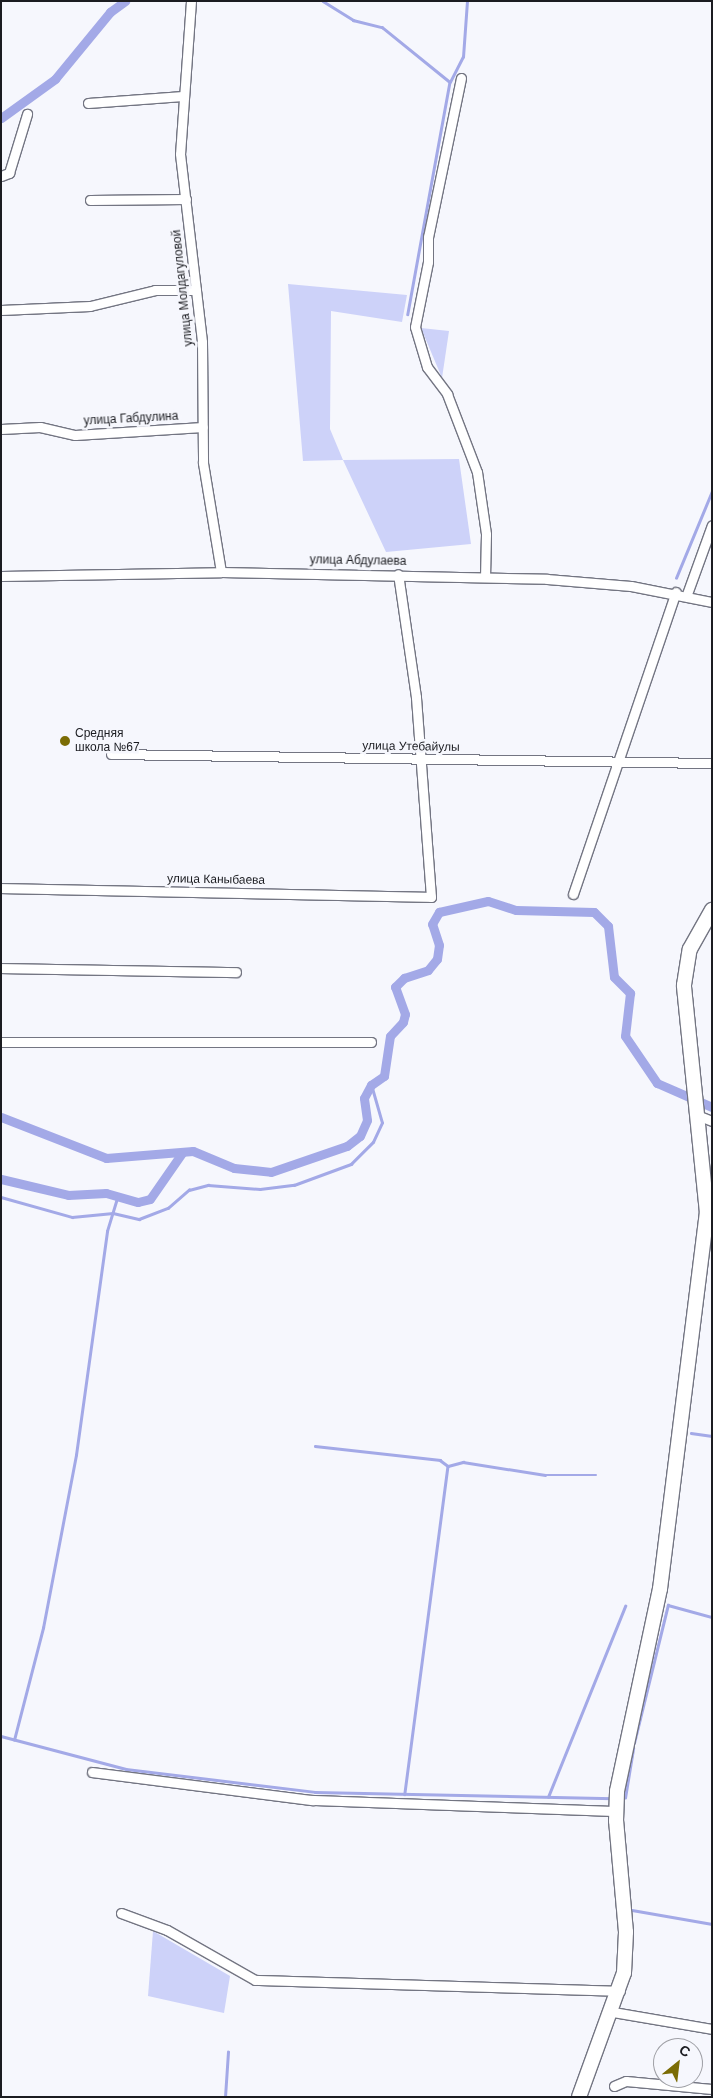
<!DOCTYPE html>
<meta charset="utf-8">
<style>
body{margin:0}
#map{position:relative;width:713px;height:2098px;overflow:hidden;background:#f6f7fd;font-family:Arial,sans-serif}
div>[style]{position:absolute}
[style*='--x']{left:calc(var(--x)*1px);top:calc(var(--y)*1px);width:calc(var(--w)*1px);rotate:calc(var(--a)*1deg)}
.green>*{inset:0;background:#cdd2f9}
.stream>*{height:2.5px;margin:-1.25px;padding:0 1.25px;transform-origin:1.25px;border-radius:1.25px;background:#a3a9e7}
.canal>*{height:9px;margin:-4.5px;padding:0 4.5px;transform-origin:4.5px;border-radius:4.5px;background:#a3a9e7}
.roads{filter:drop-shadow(1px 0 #737582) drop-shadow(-1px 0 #737582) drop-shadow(0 1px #737582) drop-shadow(0 -1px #737582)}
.street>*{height:9px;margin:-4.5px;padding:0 4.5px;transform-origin:4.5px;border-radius:4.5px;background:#fff}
.secondary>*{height:14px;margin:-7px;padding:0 7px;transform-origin:7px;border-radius:7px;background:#fff}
.dots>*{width:14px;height:14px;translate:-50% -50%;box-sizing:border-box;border:2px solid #f6f7fd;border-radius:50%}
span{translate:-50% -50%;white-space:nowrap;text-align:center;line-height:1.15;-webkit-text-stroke:5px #f6f7fd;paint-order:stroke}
.street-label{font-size:12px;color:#1b1c21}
.poi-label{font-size:12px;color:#1b1c21}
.left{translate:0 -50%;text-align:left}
.frame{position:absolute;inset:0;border:2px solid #1b1c21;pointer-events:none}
.north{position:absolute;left:653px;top:2038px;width:50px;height:50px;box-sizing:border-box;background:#f6f7fd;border:1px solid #9e9fa5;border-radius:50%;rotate:29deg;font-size:14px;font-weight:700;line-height:20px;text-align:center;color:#1b1c21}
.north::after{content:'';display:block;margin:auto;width:18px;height:22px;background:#7b6c05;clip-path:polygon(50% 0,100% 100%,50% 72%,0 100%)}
</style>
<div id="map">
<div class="green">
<div style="clip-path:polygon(288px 284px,407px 295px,402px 322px,331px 311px,330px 429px,343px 460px,459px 459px,471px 544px,386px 552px,343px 460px,303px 461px)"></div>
<div style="clip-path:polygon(421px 328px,449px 331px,442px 378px)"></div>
<div style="clip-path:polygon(153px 1931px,230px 1976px,224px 2013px,148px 1996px)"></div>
</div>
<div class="stream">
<div style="--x:323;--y:1;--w:36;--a:32"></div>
<div style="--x:353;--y:20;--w:30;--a:14"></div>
<div style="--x:382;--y:27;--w:87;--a:39"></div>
<div style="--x:450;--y:82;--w:236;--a:100.3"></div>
<div style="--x:450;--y:82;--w:28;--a:-63"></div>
<div style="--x:463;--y:57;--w:56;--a:-85.9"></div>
<div style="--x:676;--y:578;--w:94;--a:-67.5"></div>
<div style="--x:1;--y:1197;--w:74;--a:15.7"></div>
<div style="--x:72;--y:1217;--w:41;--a:-5.6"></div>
<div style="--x:113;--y:1213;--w:27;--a:13"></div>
<div style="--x:139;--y:1219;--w:31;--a:-21"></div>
<div style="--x:168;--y:1208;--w:28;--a:-41"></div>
<div style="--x:189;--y:1190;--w:20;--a:-15"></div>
<div style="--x:208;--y:1185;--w:52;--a:4.4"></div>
<div style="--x:260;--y:1189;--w:34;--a:-7"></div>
<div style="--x:294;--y:1185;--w:61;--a:-20.2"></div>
<div style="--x:351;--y:1164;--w:31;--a:-45"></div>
<div style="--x:373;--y:1142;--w:21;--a:-65"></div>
<div style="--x:382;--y:1123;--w:40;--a:-106"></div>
<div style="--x:691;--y:1433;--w:21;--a:8"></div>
<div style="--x:315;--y:1446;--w:126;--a:6.4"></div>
<div style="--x:440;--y:1460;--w:10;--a:37"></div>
<div style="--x:448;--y:1466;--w:331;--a:97.5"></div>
<div style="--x:448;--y:1466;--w:16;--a:-15"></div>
<div style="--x:463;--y:1462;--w:83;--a:9"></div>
<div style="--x:545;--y:1475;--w:51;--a:0"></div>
<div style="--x:1;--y:1736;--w:129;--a:14.8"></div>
<div style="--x:126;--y:1769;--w:190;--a:6.9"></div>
<div style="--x:315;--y:1792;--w:298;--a:1.2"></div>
<div style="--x:14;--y:1740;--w:116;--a:-75.5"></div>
<div style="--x:43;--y:1628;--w:176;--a:-79.2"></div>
<div style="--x:76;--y:1455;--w:226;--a:-82.1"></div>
<div style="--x:107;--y:1231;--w:38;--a:-73"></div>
<div style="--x:634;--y:1743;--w:142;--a:-76.2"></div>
<div style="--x:668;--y:1605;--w:46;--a:15.3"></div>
<div style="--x:548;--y:1797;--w:206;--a:-68"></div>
<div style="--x:621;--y:1798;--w:4;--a:0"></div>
<div style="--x:625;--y:1798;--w:50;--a:-80.7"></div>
<div style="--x:632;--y:1910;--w:81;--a:9.9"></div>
<div style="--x:225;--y:2097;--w:45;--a:-86.2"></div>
</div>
<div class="canal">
<div style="--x:1;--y:118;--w:67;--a:-35.8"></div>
<div style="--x:55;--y:79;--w:87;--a:-50.6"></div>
<div style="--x:110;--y:12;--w:19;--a:-36"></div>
<div style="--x:1;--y:1117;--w:113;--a:21.3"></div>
<div style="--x:106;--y:1158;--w:87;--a:-4.6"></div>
<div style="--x:193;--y:1151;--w:44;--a:22.5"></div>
<div style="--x:234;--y:1168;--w:37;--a:6"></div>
<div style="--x:271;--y:1172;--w:80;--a:-18.9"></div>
<div style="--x:347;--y:1146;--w:16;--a:-38"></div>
<div style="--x:360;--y:1136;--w:17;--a:-66"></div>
<div style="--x:367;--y:1120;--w:22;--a:-98"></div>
<div style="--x:364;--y:1098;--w:15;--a:-62"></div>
<div style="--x:371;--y:1085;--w:16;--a:-35"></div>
<div style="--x:384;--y:1076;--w:40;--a:-81.5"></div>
<div style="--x:390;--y:1036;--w:19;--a:-47"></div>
<div style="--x:403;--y:1022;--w:8;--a:-76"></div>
<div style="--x:405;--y:1014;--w:29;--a:-110"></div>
<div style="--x:395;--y:987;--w:13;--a:-45"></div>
<div style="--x:404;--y:978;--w:25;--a:-18"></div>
<div style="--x:428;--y:970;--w:14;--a:-51"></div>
<div style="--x:437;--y:959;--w:14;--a:-82"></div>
<div style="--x:439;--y:945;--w:22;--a:-108"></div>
<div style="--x:432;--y:924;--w:14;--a:-60"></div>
<div style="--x:439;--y:912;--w:50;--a:-12.7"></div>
<div style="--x:488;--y:901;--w:29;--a:18"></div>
<div style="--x:516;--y:910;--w:78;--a:1.5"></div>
<div style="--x:594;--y:912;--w:20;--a:45"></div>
<div style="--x:608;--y:926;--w:51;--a:83.3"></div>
<div style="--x:614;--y:977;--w:23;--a:45"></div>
<div style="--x:630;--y:993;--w:43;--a:96.6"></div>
<div style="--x:625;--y:1036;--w:57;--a:55.8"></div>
<div style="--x:657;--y:1083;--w:60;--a:23.6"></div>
<div style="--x:1;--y:1179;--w:69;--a:13.4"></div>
<div style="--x:68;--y:1195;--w:38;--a:-3"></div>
<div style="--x:106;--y:1193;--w:33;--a:16"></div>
<div style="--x:138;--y:1202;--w:12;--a:-14"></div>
<div style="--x:150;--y:1199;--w:56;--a:-55.2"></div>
</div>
<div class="roads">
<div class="street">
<div style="--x:191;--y:1;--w:153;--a:94.1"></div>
<div style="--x:180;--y:154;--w:189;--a:83.3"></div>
<div style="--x:202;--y:342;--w:121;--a:89.5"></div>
<div style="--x:203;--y:463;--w:110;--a:80.6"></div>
<div style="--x:461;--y:78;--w:162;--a:101.7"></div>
<div style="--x:428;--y:237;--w:25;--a:90"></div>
<div style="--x:428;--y:262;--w:66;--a:101.3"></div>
<div style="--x:415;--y:327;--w:42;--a:73.3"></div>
<div style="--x:427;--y:367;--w:34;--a:53"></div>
<div style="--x:447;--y:394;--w:84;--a:69"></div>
<div style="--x:477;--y:472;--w:63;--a:81.7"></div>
<div style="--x:486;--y:534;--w:43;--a:91.3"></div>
<div style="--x:88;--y:103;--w:95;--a:-4.2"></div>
<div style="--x:1;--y:176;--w:9;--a:-21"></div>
<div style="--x:9;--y:173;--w:62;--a:-73"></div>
<div style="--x:90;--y:200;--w:96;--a:-0.6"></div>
<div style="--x:1;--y:310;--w:89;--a:-2.6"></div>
<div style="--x:90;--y:306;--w:67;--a:-13.8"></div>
<div style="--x:155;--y:290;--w:41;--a:0"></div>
<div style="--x:1;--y:429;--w:39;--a:-3"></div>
<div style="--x:40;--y:427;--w:36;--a:13"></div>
<div style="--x:75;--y:435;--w:128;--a:-3.6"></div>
<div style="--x:1;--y:576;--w:220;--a:-1"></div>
<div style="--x:221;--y:572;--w:326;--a:1.2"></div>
<div style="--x:547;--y:579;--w:84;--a:4.8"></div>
<div style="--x:631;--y:586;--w:83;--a:11.2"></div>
<div style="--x:687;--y:594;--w:73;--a:-70.1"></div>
<div style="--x:111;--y:754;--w:601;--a:0.86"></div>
<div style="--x:1;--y:888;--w:430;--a:1.2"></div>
<div style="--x:431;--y:897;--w:201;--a:-94.3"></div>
<div style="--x:416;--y:697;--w:124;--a:-98.3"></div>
<div style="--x:573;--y:894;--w:319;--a:-71.2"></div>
<div style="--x:1;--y:968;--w:235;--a:1"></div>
<div style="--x:1;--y:1042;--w:370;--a:0"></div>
<div style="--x:697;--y:1115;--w:16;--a:22"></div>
<div style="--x:92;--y:1772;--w:222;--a:7.3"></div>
<div style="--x:312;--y:1800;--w:304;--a:2.1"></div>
<div style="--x:121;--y:1913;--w:49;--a:20.3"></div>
<div style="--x:167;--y:1930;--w:101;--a:29.6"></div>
<div style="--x:255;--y:1980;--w:365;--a:1.7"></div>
<div style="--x:613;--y:2012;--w:100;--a:9.7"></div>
<div style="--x:614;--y:2086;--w:13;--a:-23"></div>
<div style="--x:626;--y:2081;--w:86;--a:5.3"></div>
</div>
<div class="secondary">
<div style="--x:579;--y:2097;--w:132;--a:-70.1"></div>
<div style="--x:624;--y:1973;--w:41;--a:-87.2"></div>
<div style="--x:626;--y:1932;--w:111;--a:-95.1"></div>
<div style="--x:616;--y:1821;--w:30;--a:-88"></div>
<div style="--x:617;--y:1791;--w:207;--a:-78"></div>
<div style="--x:660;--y:1589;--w:379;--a:-82.9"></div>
<div style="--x:707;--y:1213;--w:229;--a:-95.8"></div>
<div style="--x:684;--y:985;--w:36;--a:-81"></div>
<div style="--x:690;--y:949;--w:45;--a:-60.6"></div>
</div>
</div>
<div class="dots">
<div style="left:65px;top:741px;background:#7b6c05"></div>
</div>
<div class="street-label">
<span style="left:183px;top:288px;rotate:-96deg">улица Молдагуловой</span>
<span style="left:131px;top:419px;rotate:-3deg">улица Габдулина</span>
<span style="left:358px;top:561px;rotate:1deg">улица Абдулаева</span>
<span style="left:411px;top:747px;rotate:1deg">улица Утебайулы</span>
<span style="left:216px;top:880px;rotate:1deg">улица Каныбаева</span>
</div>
<div class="poi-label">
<span class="left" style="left:75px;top:741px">Средняя<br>школа №67</span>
</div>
<div class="frame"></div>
<div class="north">С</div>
</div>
